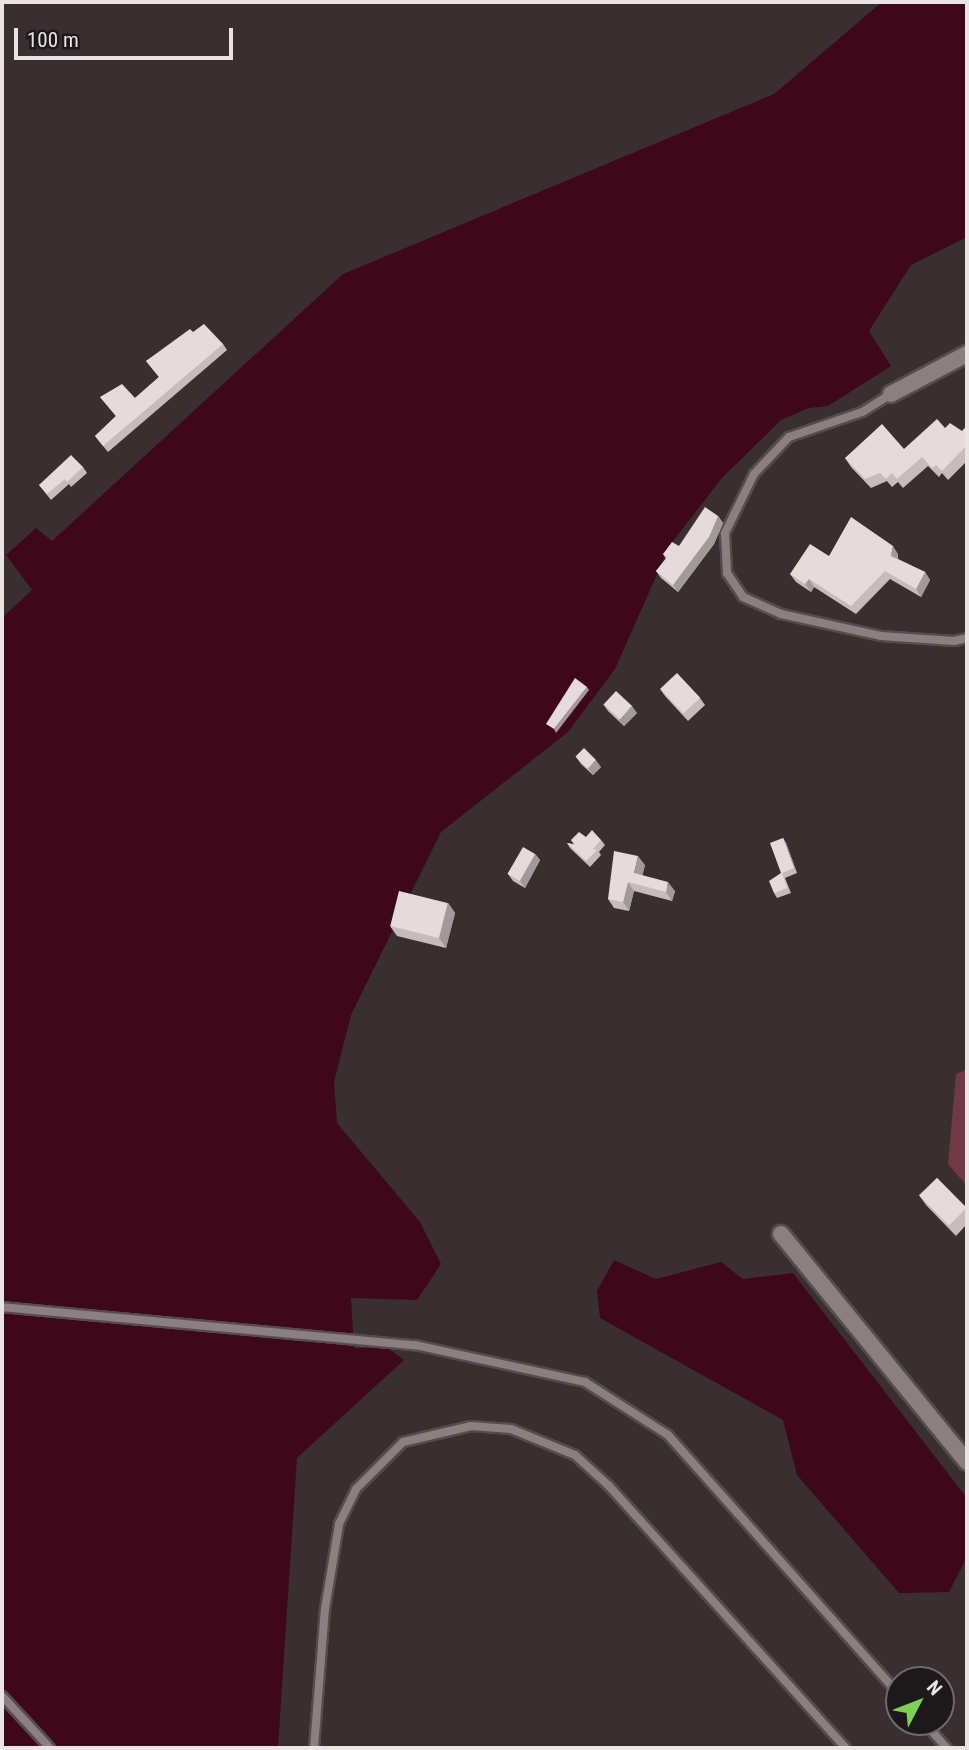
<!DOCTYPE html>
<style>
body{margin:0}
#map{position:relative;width:969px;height:1750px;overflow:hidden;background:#392f30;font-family:"Roboto Condensed",sans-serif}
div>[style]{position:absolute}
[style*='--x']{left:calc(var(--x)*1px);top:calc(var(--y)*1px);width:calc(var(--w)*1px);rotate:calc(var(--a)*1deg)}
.green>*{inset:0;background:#713845}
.water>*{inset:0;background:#3f081a}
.roads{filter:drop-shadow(2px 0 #554c4d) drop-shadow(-2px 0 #554c4d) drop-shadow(0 2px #554c4d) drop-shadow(0 -2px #554c4d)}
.service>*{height:8px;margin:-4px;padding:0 4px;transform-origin:4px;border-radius:4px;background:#8b7f81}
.minor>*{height:16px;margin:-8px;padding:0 8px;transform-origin:8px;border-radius:8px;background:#8b7f81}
.wall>*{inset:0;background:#c7bbbd}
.shaded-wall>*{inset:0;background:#a2999a}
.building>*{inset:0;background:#e7dadc;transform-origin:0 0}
span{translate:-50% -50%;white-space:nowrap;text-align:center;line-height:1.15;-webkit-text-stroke:7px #1d1819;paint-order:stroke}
.frame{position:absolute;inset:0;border:4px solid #ebe4e5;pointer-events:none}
.north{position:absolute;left:885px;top:1666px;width:70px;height:70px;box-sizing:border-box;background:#1d1819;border:2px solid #6f6a6b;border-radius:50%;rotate:48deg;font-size:19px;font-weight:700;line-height:28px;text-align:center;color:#ebe4e5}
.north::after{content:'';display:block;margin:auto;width:24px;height:32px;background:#7dd154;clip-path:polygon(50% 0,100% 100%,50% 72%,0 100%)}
.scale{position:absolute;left:14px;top:28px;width:219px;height:32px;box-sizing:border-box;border:4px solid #ebe4e5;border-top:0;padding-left:9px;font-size:21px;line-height:24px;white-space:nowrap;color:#ebe4e5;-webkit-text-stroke:5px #1d1819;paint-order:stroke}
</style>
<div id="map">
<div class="green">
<div style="clip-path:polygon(967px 1069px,967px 1186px,948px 1164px,956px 1074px)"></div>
</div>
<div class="water">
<div style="clip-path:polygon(882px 2px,967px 2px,967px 237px,911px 265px,869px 331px,891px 366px,828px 406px,809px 408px,781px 420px,722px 478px,670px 545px,615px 669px,568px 732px,441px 832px,351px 1015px,334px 1082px,337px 1123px,420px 1222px,441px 1264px,417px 1300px,351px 1298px,354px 1348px,388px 1348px,404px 1360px,297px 1458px,278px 1748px,2px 1748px,2px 618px,32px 590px,6px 555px,36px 528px,52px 541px,343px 274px,774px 94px)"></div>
<div style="clip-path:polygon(614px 1260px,656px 1279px,721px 1262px,743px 1279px,793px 1273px,967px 1498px,967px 1557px,949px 1592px,899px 1593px,797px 1475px,783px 1420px,600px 1318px,597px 1291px)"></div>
</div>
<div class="roads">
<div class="service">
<div style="--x:891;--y:394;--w:34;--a:148"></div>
<div style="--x:862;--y:412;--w:77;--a:161.1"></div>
<div style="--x:789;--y:437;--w:51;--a:133.4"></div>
<div style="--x:754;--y:474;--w:66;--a:116.2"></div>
<div style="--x:725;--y:533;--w:40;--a:87.1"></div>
<div style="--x:727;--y:573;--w:29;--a:56"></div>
<div style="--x:743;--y:597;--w:42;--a:24.1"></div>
<div style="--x:781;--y:614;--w:102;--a:12.4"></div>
<div style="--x:881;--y:636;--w:73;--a:3.9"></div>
<div style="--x:954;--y:641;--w:13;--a:-13"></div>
<div style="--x:2;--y:1307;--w:415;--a:5.3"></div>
<div style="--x:415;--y:1345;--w:174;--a:12.3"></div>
<div style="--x:585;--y:1382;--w:98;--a:32.6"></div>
<div style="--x:668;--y:1435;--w:347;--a:48.3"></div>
<div style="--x:2;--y:1696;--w:71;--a:47.3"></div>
<div style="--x:924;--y:1722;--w:35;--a:49"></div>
<div style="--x:314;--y:1748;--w:139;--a:-85.5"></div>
<div style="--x:325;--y:1609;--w:86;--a:-80.6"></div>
<div style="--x:339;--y:1524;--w:39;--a:-64"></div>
<div style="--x:356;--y:1489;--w:66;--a:-45"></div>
<div style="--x:403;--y:1442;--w:70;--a:-13.2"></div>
<div style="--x:471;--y:1426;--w:40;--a:4.3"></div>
<div style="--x:511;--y:1429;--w:69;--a:22.1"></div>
<div style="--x:575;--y:1455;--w:46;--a:42.4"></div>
<div style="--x:609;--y:1486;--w:353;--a:47.9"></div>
</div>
<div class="minor">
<div style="--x:891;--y:394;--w:86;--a:-27.8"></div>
<div style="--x:781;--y:1234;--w:294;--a:50.8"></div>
</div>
</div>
<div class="wall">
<div style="clip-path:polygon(193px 332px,223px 344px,227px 350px,108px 452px,95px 436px,116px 416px,100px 397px,135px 398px,159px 377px,146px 361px)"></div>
<div style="clip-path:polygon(967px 426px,967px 461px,948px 480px,942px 473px,939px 477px,928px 466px,903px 488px,898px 482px,892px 487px,887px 481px,871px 488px,851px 467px,845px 458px,904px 449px,945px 428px,962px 431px)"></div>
<div style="clip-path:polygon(83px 467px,87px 473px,71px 487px,69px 484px,51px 500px,39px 485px)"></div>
<div style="clip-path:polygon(718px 516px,723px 523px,714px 544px,678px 592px,661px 578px,656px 571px,666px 559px,663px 554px,679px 546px)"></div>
<div style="clip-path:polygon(898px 554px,898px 559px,925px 572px,930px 580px,921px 597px,890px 579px,856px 614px,814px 587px,811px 592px,796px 582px,790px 574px,829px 556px)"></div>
<div style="clip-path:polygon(660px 689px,700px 698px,705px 705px,688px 721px,665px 696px)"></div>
<div style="clip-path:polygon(603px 704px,637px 713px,624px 726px,608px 711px)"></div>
<div style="clip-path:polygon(576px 757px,601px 767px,593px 775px,581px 764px)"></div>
<div style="clip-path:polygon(586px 837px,601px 840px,605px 845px,599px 852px,601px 855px,590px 867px,570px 848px,567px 843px,574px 844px,571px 840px)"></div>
<div style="clip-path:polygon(783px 838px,786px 843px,797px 873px,785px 878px,791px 893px,777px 898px,774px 893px,781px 873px)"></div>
<div style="clip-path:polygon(535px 854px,540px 860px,525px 888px,513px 881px,508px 874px)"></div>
<div style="clip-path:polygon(645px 865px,642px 875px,675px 891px,672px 901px,634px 891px,629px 911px,614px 908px,608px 899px)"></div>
<div style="clip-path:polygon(448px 903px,455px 913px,446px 948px,397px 936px,390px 926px)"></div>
<div style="clip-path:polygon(937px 1178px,967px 1209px,967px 1224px,956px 1236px,926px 1205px,919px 1195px)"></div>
</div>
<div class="shaded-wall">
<div style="clip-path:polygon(718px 516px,723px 523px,714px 544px,678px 592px,673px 585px)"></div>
<div style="clip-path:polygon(893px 546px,898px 554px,897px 563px,891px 556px)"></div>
<div style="clip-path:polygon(925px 572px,930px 580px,921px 597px,916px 589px)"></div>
<div style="clip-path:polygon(809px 579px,814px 587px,811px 592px,805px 584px)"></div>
<div style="clip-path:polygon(587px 687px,589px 690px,556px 733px,554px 729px)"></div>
<div style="clip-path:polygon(632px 706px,637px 713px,624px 726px,619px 720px)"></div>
<div style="clip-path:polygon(596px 760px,601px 767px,593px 775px,588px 768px)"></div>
<div style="clip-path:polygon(783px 838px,786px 843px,797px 873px,794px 868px)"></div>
<div style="clip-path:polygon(535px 854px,540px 860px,525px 888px,520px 881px)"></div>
<div style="clip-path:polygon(638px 856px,645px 865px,641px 882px,634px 873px)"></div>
<div style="clip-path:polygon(628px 882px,634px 891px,629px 911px,623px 902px)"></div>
<div style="clip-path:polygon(668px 882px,675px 891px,672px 901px,666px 892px)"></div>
<div style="clip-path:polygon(448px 903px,455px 913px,446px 948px,439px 938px)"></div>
</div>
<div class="building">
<div style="clip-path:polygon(204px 324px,223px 344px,103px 446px,95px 436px,116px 416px,100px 397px,122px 384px,135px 398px,159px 377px,146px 361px,190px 329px,193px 332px)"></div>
<div style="clip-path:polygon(937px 419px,945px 428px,950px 423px,962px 431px,967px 426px,967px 445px,942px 471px,936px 465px,932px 468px,922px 457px,897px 479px,892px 473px,886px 479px,880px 473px,865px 479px,845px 458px,882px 424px,904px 449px)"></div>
<div style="clip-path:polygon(71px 455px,83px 467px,67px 482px,65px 479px,47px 494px,39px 485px)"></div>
<div style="clip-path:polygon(705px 507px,718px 516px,709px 537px,673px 585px,656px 571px,667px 557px,663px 554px,672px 542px,679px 546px)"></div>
<div style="clip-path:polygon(851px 517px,893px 546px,891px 556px,925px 572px,916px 589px,885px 571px,851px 606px,809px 579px,805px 584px,790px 574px,810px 544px,829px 556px)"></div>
<div style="left:677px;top:673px;width:34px;height:23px;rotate:47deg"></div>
<div style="clip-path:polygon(575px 678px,587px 687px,554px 729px,546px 724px)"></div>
<div style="left:616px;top:691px;width:22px;height:18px;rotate:43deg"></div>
<div style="left:584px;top:748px;width:17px;height:12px;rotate:45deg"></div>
<div style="clip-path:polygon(592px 830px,601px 840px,593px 849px,597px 850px,586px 861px,567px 843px,575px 845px,571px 840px,579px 832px,586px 837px)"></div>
<div style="clip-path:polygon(783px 838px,794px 868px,782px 873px,787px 888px,774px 893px,769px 881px,781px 873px,770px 843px)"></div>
<div style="left:523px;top:847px;width:14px;height:31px;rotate:30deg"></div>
<div style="clip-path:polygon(614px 851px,638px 856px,634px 873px,668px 882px,666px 892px,628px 882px,623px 902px,608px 899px)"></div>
<div style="left:399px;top:891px;width:50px;height:36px;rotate:14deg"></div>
<div style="left:937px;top:1178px;width:42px;height:25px;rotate:45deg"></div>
</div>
<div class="frame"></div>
<div class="north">N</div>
<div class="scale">100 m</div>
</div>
